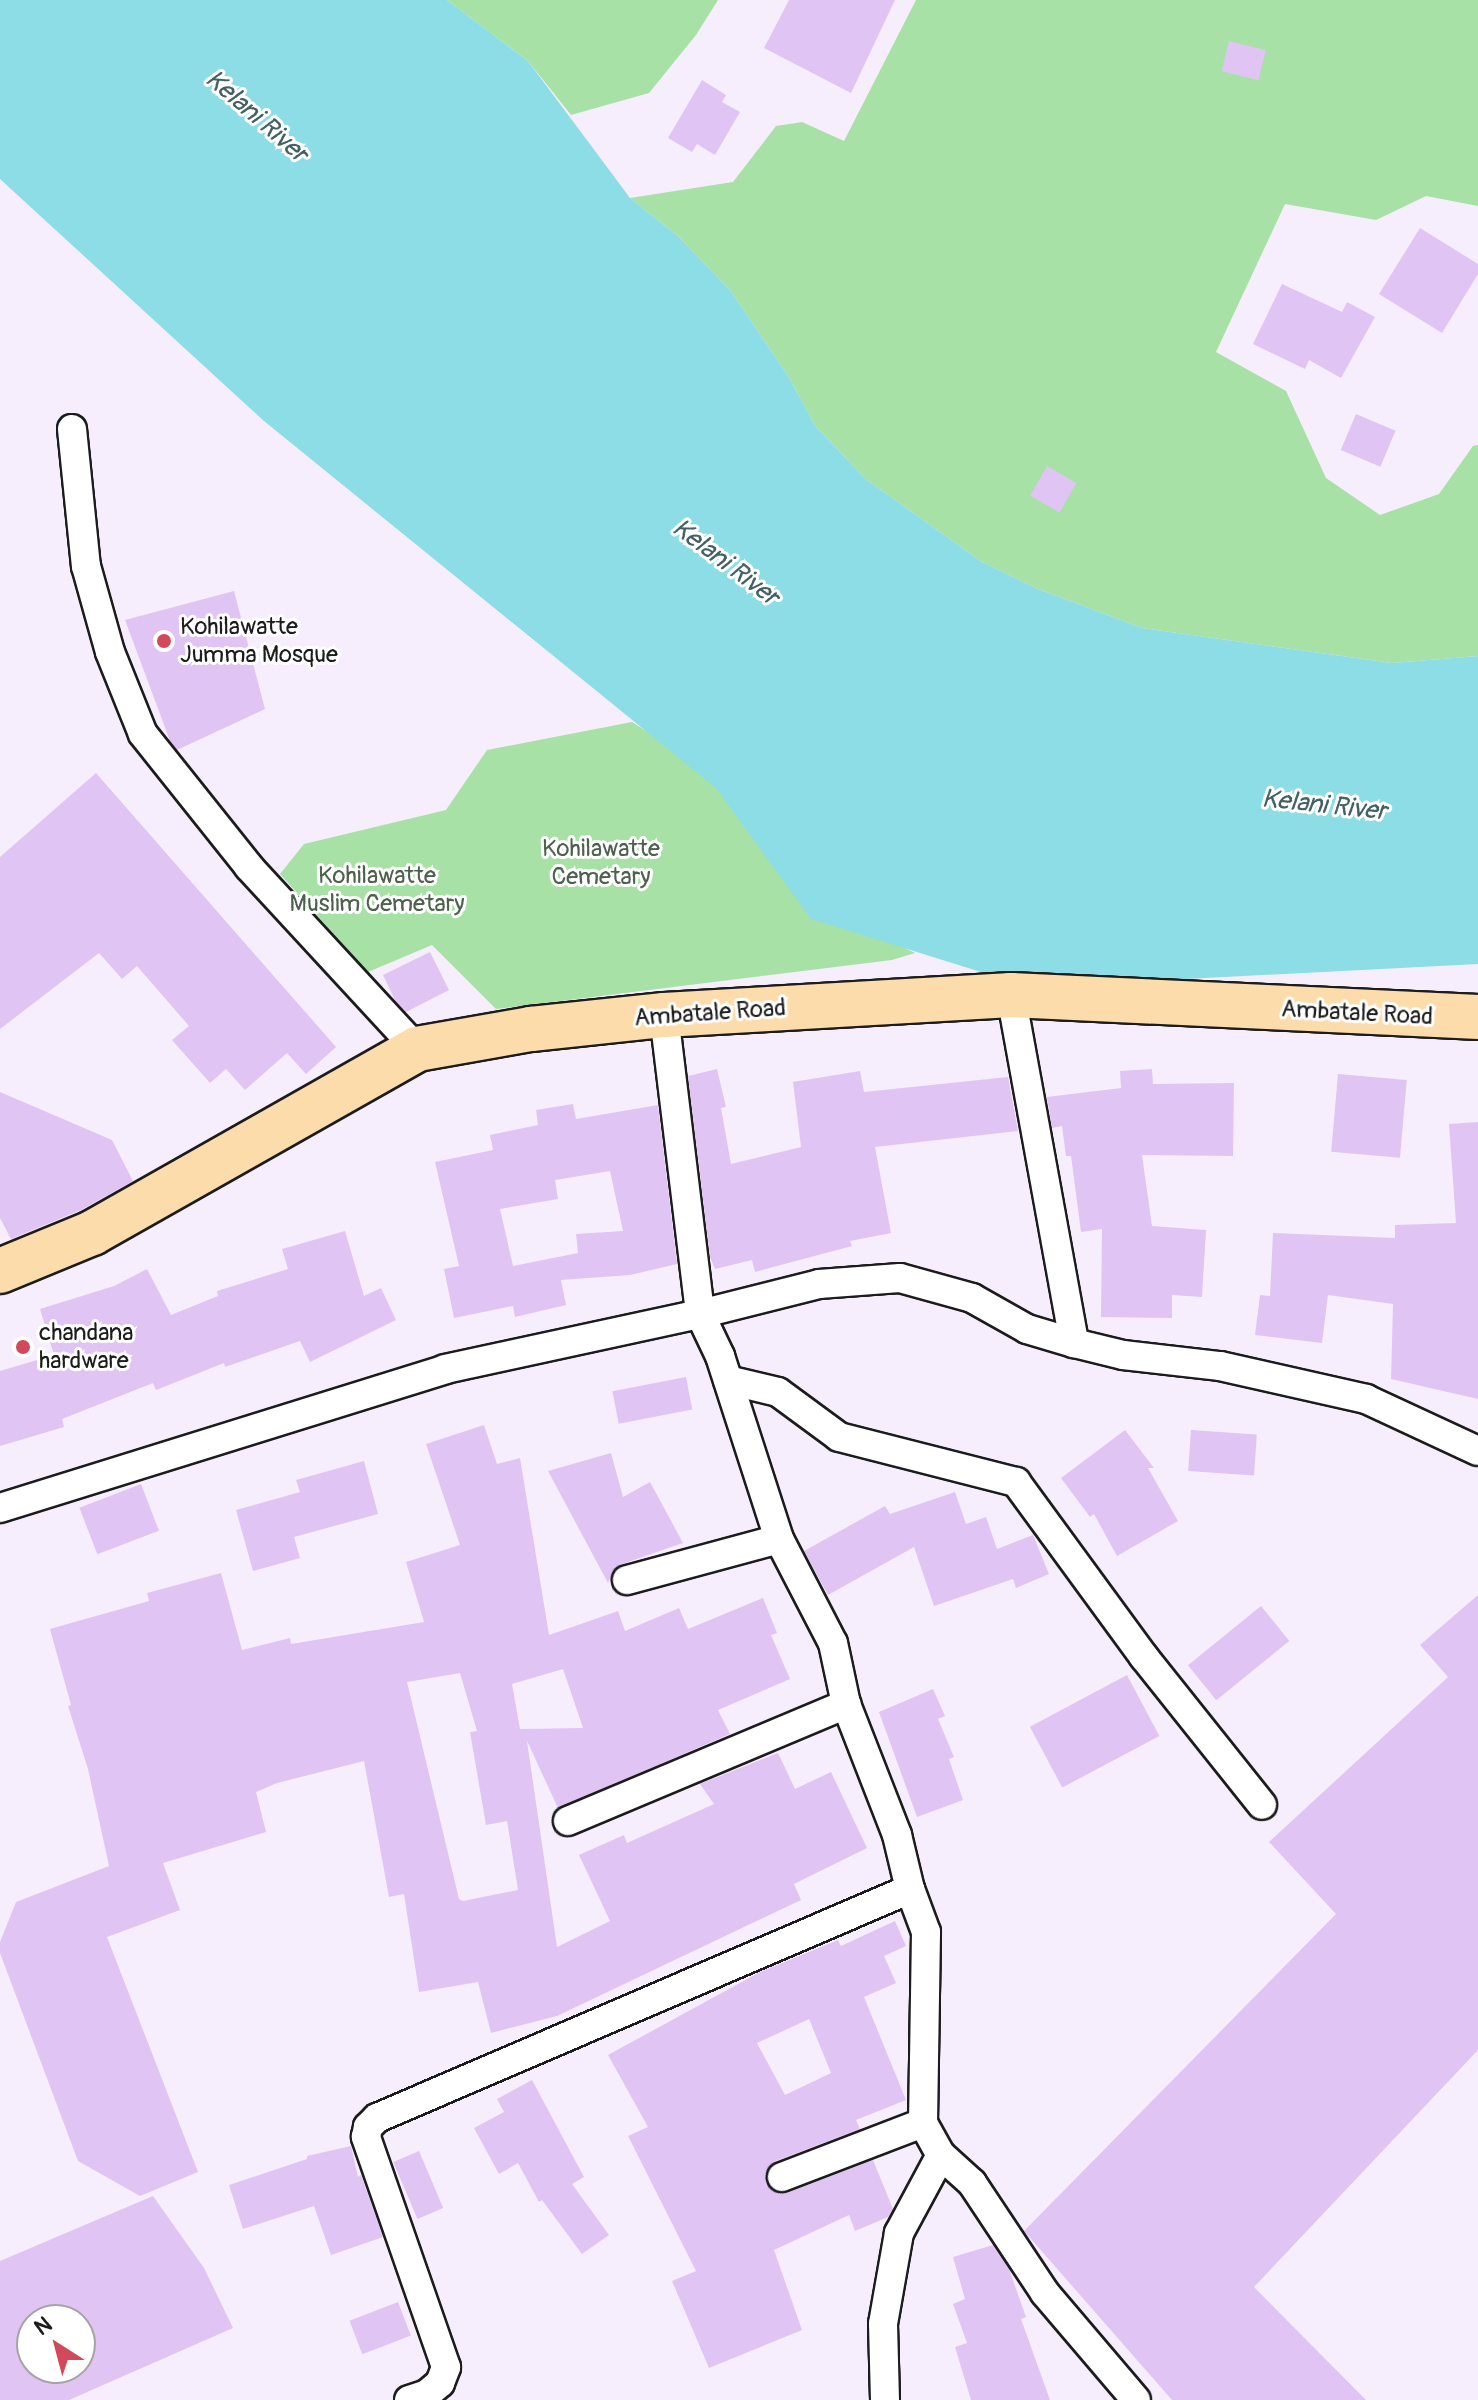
<!DOCTYPE html>
<style>
body{margin:0}
#map{position:relative;width:1478px;height:2400px;overflow:hidden;background:#f6eefc;font-family:Pangolin,sans-serif}
div>[style]{position:absolute}
[style*='--x']{left:calc(var(--x)*1px);top:calc(var(--y)*1px);width:calc(var(--w)*1px);rotate:calc(var(--a)*1deg)}
.green>*{inset:0;background:#a7e1a5}
.water>*{inset:0;background:#8cdde6}
.building>*{inset:0;background:#e0c5f4;transform-origin:0 0}
.roads{filter:drop-shadow(2px 0 #1c1c1c) drop-shadow(-2px 0 #1c1c1c) drop-shadow(0 2px #1c1c1c) drop-shadow(0 -2px #1c1c1c)}
.minor>*{height:28px;margin:-14px;padding:0 14px;transform-origin:14px;border-radius:14px;background:#fff}
.primary>*{height:44px;margin:-22px;padding:0 22px;transform-origin:22px;border-radius:22px;background:#fddcac}
.dots>*{width:22px;height:22px;translate:-50% -50%;box-sizing:border-box;border:4px solid #fff;border-radius:50%}
span{translate:-50% -50%;white-space:nowrap;text-align:center;line-height:1.15;-webkit-text-stroke:6px #fff;paint-order:stroke}
.poi-label{font-size:24px;color:#1c1c1c}
.left{translate:0 -50%;text-align:left}
.park-label{font-size:24px;color:#4d614c}
.street-label{font-size:24px;color:#1c1c1c}
.water-label{font-size:26px;color:#436063;font-style:italic}
.north{position:absolute;left:16px;top:2304px;width:80px;height:80px;box-sizing:border-box;background:#fff;border:2px solid #a4a4a4;border-radius:50%;rotate:324deg;font-size:22px;font-weight:700;line-height:32px;text-align:center;color:#1c1c1c}
.north::after{content:'';display:block;margin:auto;width:28px;height:36px;background:#d1495b;clip-path:polygon(50% 0,100% 100%,50% 72%,0 100%)}
</style>
<div id="map">
<div class="green">
<div style="clip-path:polygon(447px 0,718px 0,696px 35px,649px 93px,571px 115px,528px 61px)"></div>
<div style="clip-path:polygon(916px 0,1478px 0,1478px 206px,1426px 196px,1376px 220px,1285px 204px,1216px 352px,1286px 391px,1326px 478px,1380px 515px,1439px 494px,1473px 446px,1478px 445px,1478px 656px,1392px 663px,1142px 628px,1038px 589px,982px 562px,867px 480px,816px 427px,787px 374px,730px 290px,678px 236px,630px 198px,733px 182px,776px 126px,802px 122px,844px 141px)"></div>
<div style="clip-path:polygon(632px 722px,719px 777px,816px 906px,915px 953px,892px 960px,496px 1009px,432px 945px,368px 972px,280px 874px,304px 844px,446px 810px,487px 750px)"></div>
</div>
<div class="water">
<div style="clip-path:polygon(0 0,447px 0,528px 61px,630px 198px,678px 236px,730px 290px,787px 374px,816px 427px,867px 480px,982px 562px,1038px 589px,1142px 628px,1392px 663px,1478px 656px,1478px 964px,1127px 982px,981px 972px,811px 919px,716px 788px,264px 421px,0 179px)"></div>
</div>
<div class="building">
<div style="clip-path:polygon(789px 0,895px 0,851px 93px,764px 48px)"></div>
<div style="left:1229px;top:41px;width:38px;height:31px;rotate:14deg"></div>
<div style="clip-path:polygon(702px 80px,726px 95px,722px 102px,740px 112px,715px 155px,697px 144px,692px 152px,668px 138px)"></div>
<div style="clip-path:polygon(1420px 228px,1478px 264px,1478px 274px,1442px 333px,1379px 294px)"></div>
<div style="clip-path:polygon(1282px 284px,1342px 312px,1347px 302px,1375px 317px,1341px 378px,1309px 360px,1305px 369px,1253px 344px)"></div>
<div style="left:1356px;top:414px;width:43px;height:39px;rotate:23deg"></div>
<div style="left:1047px;top:466px;width:34px;height:34px;rotate:30deg"></div>
<div style="clip-path:polygon(234px 591px,265px 709px,177px 750px,170px 741px,125px 620px)"></div>
<div style="clip-path:polygon(96px 773px,336px 1047px,306px 1074px,287px 1053px,245px 1090px,226px 1069px,210px 1083px,172px 1040px,189px 1026px,137px 966px,122px 979px,99px 953px,0 1029px,0 857px)"></div>
<div style="clip-path:polygon(430px 952px,449px 990px,406px 1012px,395px 1000px,383px 975px)"></div>
<div style="clip-path:polygon(717px 1069px,726px 1107px,721px 1108px,731px 1164px,801px 1147px,793px 1082px,860px 1071px,864px 1092px,1008px 1077px,1018px 1131px,875px 1147px,891px 1233px,850px 1241px,852px 1246px,755px 1272px,752px 1260px,715px 1269px,710px 1257px,688px 1076px)"></div>
<div style="clip-path:polygon(1152px 1069px,1153px 1084px,1234px 1083px,1233px 1156px,1142px 1155px,1152px 1226px,1206px 1230px,1202px 1297px,1172px 1295px,1172px 1318px,1101px 1317px,1102px 1229px,1081px 1232px,1071px 1156px,1066px 1156px,1062px 1126px,1052px 1128px,1047px 1097px,1121px 1088px,1120px 1071px)"></div>
<div style="left:1338px;top:1074px;width:69px;height:78px;rotate:5deg"></div>
<div style="clip-path:polygon(0 1092px,112px 1140px,133px 1181px,81px 1210px,11px 1239px,0 1218px)"></div>
<div style="clip-path:polygon(evenodd,573px 1104px,576px 1119px,658px 1105px,677px 1264px,630px 1275px,561px 1280px,566px 1305px,515px 1317px,513px 1306px,454px 1318px,444px 1269px,459px 1266px,435px 1162px,493px 1150px,490px 1135px,538px 1125px,536px 1110px,573px 1104px,610px 1171px,623px 1231px,576px 1234px,578px 1253px,513px 1266px,500px 1209px,558px 1199px,555px 1180px,610px 1171px)"></div>
<div style="clip-path:polygon(1478px 1122px,1478px 1399px,1391px 1379px,1393px 1304px,1328px 1295px,1322px 1343px,1255px 1335px,1260px 1295px,1270px 1296px,1273px 1233px,1395px 1238px,1395px 1225px,1456px 1223px,1449px 1124px)"></div>
<div style="clip-path:polygon(345px 1231px,364px 1296px,381px 1288px,396px 1320px,310px 1362px,300px 1341px,225px 1367px,224px 1363px,156px 1390px,153px 1383px,62px 1419px,64px 1427px,0 1446px,0 1371px,54px 1355px,40px 1309px,114px 1286px,147px 1269px,171px 1315px,218px 1296px,217px 1291px,288px 1269px,282px 1249px)"></div>
<div style="left:686px;top:1377px;width:33px;height:75px;rotate:79deg"></div>
<div style="clip-path:polygon(evenodd,484px 1425px,497px 1464px,520px 1458px,549px 1635px,618px 1611px,625px 1631px,679px 1608px,688px 1629px,763px 1598px,777px 1633px,771px 1635px,790px 1679px,718px 1710px,730px 1734px,558px 1808px,527px 1741px,557px 1947px,610px 1921px,579px 1855px,624px 1835px,627px 1843px,714px 1804px,700px 1784px,778px 1753px,795px 1789px,831px 1772px,867px 1848px,794px 1884px,801px 1900px,557px 2016px,491px 2033px,478px 1982px,419px 1992px,404px 1894px,389px 1897px,364px 1761px,277px 1783px,256px 1792px,266px 1832px,163px 1863px,180px 1910px,107px 1937px,198px 2172px,140px 2196px,78px 2161px,0 1953px,0 1942px,16px 1902px,109px 1866px,88px 1769px,68px 1706px,71px 1705px,50px 1629px,149px 1601px,147px 1593px,221px 1573px,242px 1650px,290px 1638px,291px 1644px,424px 1622px,406px 1562px,460px 1545px,426px 1444px,484px 1425px,563px 1669px,583px 1728px,520px 1729px,512px 1684px,563px 1669px,484px 1425px,460px 1673px,477px 1731px,470px 1732px,486px 1825px,507px 1821px,518px 1890px,463px 1901px,459px 1899px,407px 1682px,460px 1673px)"></div>
<div style="clip-path:polygon(1125px 1430px,1154px 1468px,1148px 1468px,1178px 1521px,1117px 1556px,1094px 1514px,1090px 1517px,1061px 1478px)"></div>
<div style="left:1191px;top:1430px;width:66px;height:41px;rotate:4deg"></div>
<div style="clip-path:polygon(611px 1453px,623px 1497px,650px 1482px,683px 1543px,622px 1564px,614px 1569px,608px 1583px,548px 1471px)"></div>
<div style="clip-path:polygon(364px 1461px,378px 1514px,294px 1537px,300px 1558px,253px 1571px,236px 1510px,300px 1492px,296px 1480px)"></div>
<div style="left:141px;top:1484px;width:50px;height:66px;rotate:69deg"></div>
<div style="clip-path:polygon(955px 1492px,966px 1524px,986px 1517px,997px 1549px,1033px 1535px,1049px 1574px,1016px 1588px,1013px 1579px,934px 1606px,914px 1547px,828px 1595px,804px 1551px,885px 1506px,890px 1514px)"></div>
<div style="clip-path:polygon(1478px 1595px,1478px 2050px,1254px 2287px,1366px 2400px,1172px 2400px,1024px 2231px,1336px 1914px,1269px 1842px,1448px 1677px,1420px 1645px)"></div>
<div style="left:1261px;top:1606px;width:45px;height:94px;rotate:51deg"></div>
<div style="left:1127px;top:1675px;width:69px;height:110px;rotate:62deg"></div>
<div style="clip-path:polygon(933px 1689px,945px 1716px,938px 1719px,954px 1757px,949px 1759px,963px 1800px,917px 1817px,879px 1712px)"></div>
<div style="clip-path:polygon(evenodd,895px 1921px,906px 1946px,884px 1956px,896px 1983px,864px 1997px,906px 2100px,856px 2120px,860px 2129px,776px 2161px,765px 2175px,772px 2191px,787px 2193px,873px 2160px,893px 2209px,888px 2217px,855px 2231px,849px 2215px,774px 2250px,802px 2330px,709px 2368px,672px 2281px,696px 2271px,628px 2136px,648px 2127px,608px 2055px,760px 1972px,838px 1940px,841px 1946px,895px 1921px,809px 2019px,831px 2073px,785px 2095px,757px 2043px,809px 2019px)"></div>
<div style="clip-path:polygon(532px 2080px,584px 2177px,572px 2184px,609px 2235px,582px 2254px,542px 2200px,539px 2202px,518px 2163px,499px 2174px,474px 2128px,504px 2112px,497px 2099px)"></div>
<div style="clip-path:polygon(351px 2146px,358px 2177px,361px 2175px,383px 2237px,331px 2255px,314px 2206px,243px 2229px,229px 2185px,307px 2159px,307px 2156px)"></div>
<div style="left:419px;top:2151px;width:62px;height:28px;rotate:67deg"></div>
<div style="clip-path:polygon(evenodd,153px 2196px,204px 2268px,233px 2328px,69px 2400px,0 2400px,0 2261px,153px 2196px,32px 2320px,80px 2320px,80px 2368px,32px 2368px,32px 2320px)"></div>
<div style="clip-path:polygon(993px 2245px,1009px 2269px,1026px 2317px,1021px 2319px,1050px 2400px,971px 2400px,955px 2347px,967px 2343px,953px 2304px,965px 2299px,953px 2257px)"></div>
<div style="left:398px;top:2302px;width:36px;height:52px;rotate:69deg"></div>
</div>
<div class="roads">
<div class="minor">
<div style="--x:72;--y:429;--w:138;--a:84.2"></div>
<div style="--x:86;--y:566;--w:89;--a:74.4"></div>
<div style="--x:110;--y:652;--w:88;--a:68.1"></div>
<div style="--x:143;--y:734;--w:170;--a:51.4"></div>
<div style="--x:249;--y:867;--w:248;--a:47.3"></div>
<div style="--x:1011;--y:995;--w:354;--a:79.7"></div>
<div style="--x:664;--y:1015;--w:301;--a:83.1"></div>
<div style="--x:700;--y:1314;--w:47;--a:64.5"></div>
<div style="--x:720;--y:1356;--w:192;--a:72.1"></div>
<div style="--x:779;--y:1539;--w:117;--a:62.6"></div>
<div style="--x:833;--y:1643;--w:62;--a:78"></div>
<div style="--x:846;--y:1704;--w:141;--a:68.7"></div>
<div style="--x:897;--y:1835;--w:56;--a:76.5"></div>
<div style="--x:910;--y:1889;--w:46;--a:69.6"></div>
<div style="--x:926;--y:1932;--w:191;--a:90.9"></div>
<div style="--x:923;--y:2123;--w:37;--a:61"></div>
<div style="--x:941;--y:2155;--w:89;--a:118.3"></div>
<div style="--x:899;--y:2233;--w:92;--a:100"></div>
<div style="--x:883;--y:2324;--w:76;--a:88.5"></div>
<div style="--x:728;--y:1380;--w:51;--a:13.5"></div>
<div style="--x:778;--y:1392;--w:76;--a:36.4"></div>
<div style="--x:839;--y:1437;--w:183;--a:14.3"></div>
<div style="--x:1016;--y:1482;--w:217;--a:53.8"></div>
<div style="--x:1144;--y:1657;--w:189;--a:51.4"></div>
<div style="--x:0;--y:1508;--w:466;--a:-17.3"></div>
<div style="--x:445;--y:1369;--w:261;--a:-12.2"></div>
<div style="--x:700;--y:1314;--w:123;--a:-14.1"></div>
<div style="--x:819;--y:1284;--w:81;--a:-4.2"></div>
<div style="--x:900;--y:1278;--w:75;--a:15.5"></div>
<div style="--x:972;--y:1298;--w:63;--a:29.4"></div>
<div style="--x:1027;--y:1329;--w:49;--a:16.6"></div>
<div style="--x:1074;--y:1343;--w:50;--a:13.8"></div>
<div style="--x:1123;--y:1355;--w:98;--a:6.5"></div>
<div style="--x:1220;--y:1366;--w:150;--a:12.7"></div>
<div style="--x:1366;--y:1399;--w:123;--a:24.9"></div>
<div style="--x:627;--y:1580;--w:157;--a:-15.1"></div>
<div style="--x:568;--y:1821;--w:302;--a:-22.8"></div>
<div style="--x:941;--y:2155;--w:42;--a:42.1"></div>
<div style="--x:972;--y:2183;--w:132;--a:56.4"></div>
<div style="--x:1045;--y:2293;--w:140;--a:49.6"></div>
<div style="--x:782;--y:2177;--w:151;--a:-21"></div>
<div style="--x:409;--y:2400;--w:19;--a:-18"></div>
<div style="--x:427;--y:2394;--w:17;--a:-40"></div>
<div style="--x:440;--y:2383;--w:17;--a:-69"></div>
<div style="--x:446;--y:2367;--w:244;--a:-109.2"></div>
<div style="--x:366;--y:2137;--w:10;--a:-79"></div>
<div style="--x:368;--y:2127;--w:13;--a:-45"></div>
<div style="--x:377;--y:2118;--w:580;--a:-23.25"></div>
</div>
<div class="primary">
<div style="--x:0;--y:1271;--w:100;--a:-22.4"></div>
<div style="--x:92;--y:1233;--w:373;--a:-29.5"></div>
<div style="--x:417;--y:1049;--w:116;--a:-10"></div>
<div style="--x:531;--y:1029;--w:134;--a:-6"></div>
<div style="--x:664;--y:1015;--w:348;--a:-3.3"></div>
<div style="--x:1011;--y:995;--w:468;--a:2.7"></div>
</div>
</div>
<div class="dots">
<div style="left:164px;top:641px;background:#d1495b"></div>
<div style="left:23px;top:1347px;background:#d1495b"></div>
</div>
<div class="poi-label">
<span class="left" style="left:180px;top:641px">Kohilawatte<br>Jumma Mosque</span>
<span class="left" style="left:39px;top:1347px">chandana<br>hardware</span>
</div>
<div class="park-label">
<span style="left:601px;top:863px">Kohilawatte<br>Cemetary</span>
<span style="left:377px;top:890px">Kohilawatte<br>Muslim Cemetary</span>
</div>
<div class="street-label">
<span style="left:710px;top:1013px;rotate:-4deg">Ambatale Road</span>
<span style="left:1357px;top:1013px;rotate:3deg">Ambatale Road</span>
</div>
<div class="water-label">
<span style="left:256px;top:117px;rotate:41deg">Kelani River</span>
<span style="left:725px;top:563px;rotate:37deg">Kelani River</span>
<span style="left:1324px;top:806px;rotate:6deg">Kelani River</span>
</div>
<div class="north">N</div>
</div>
